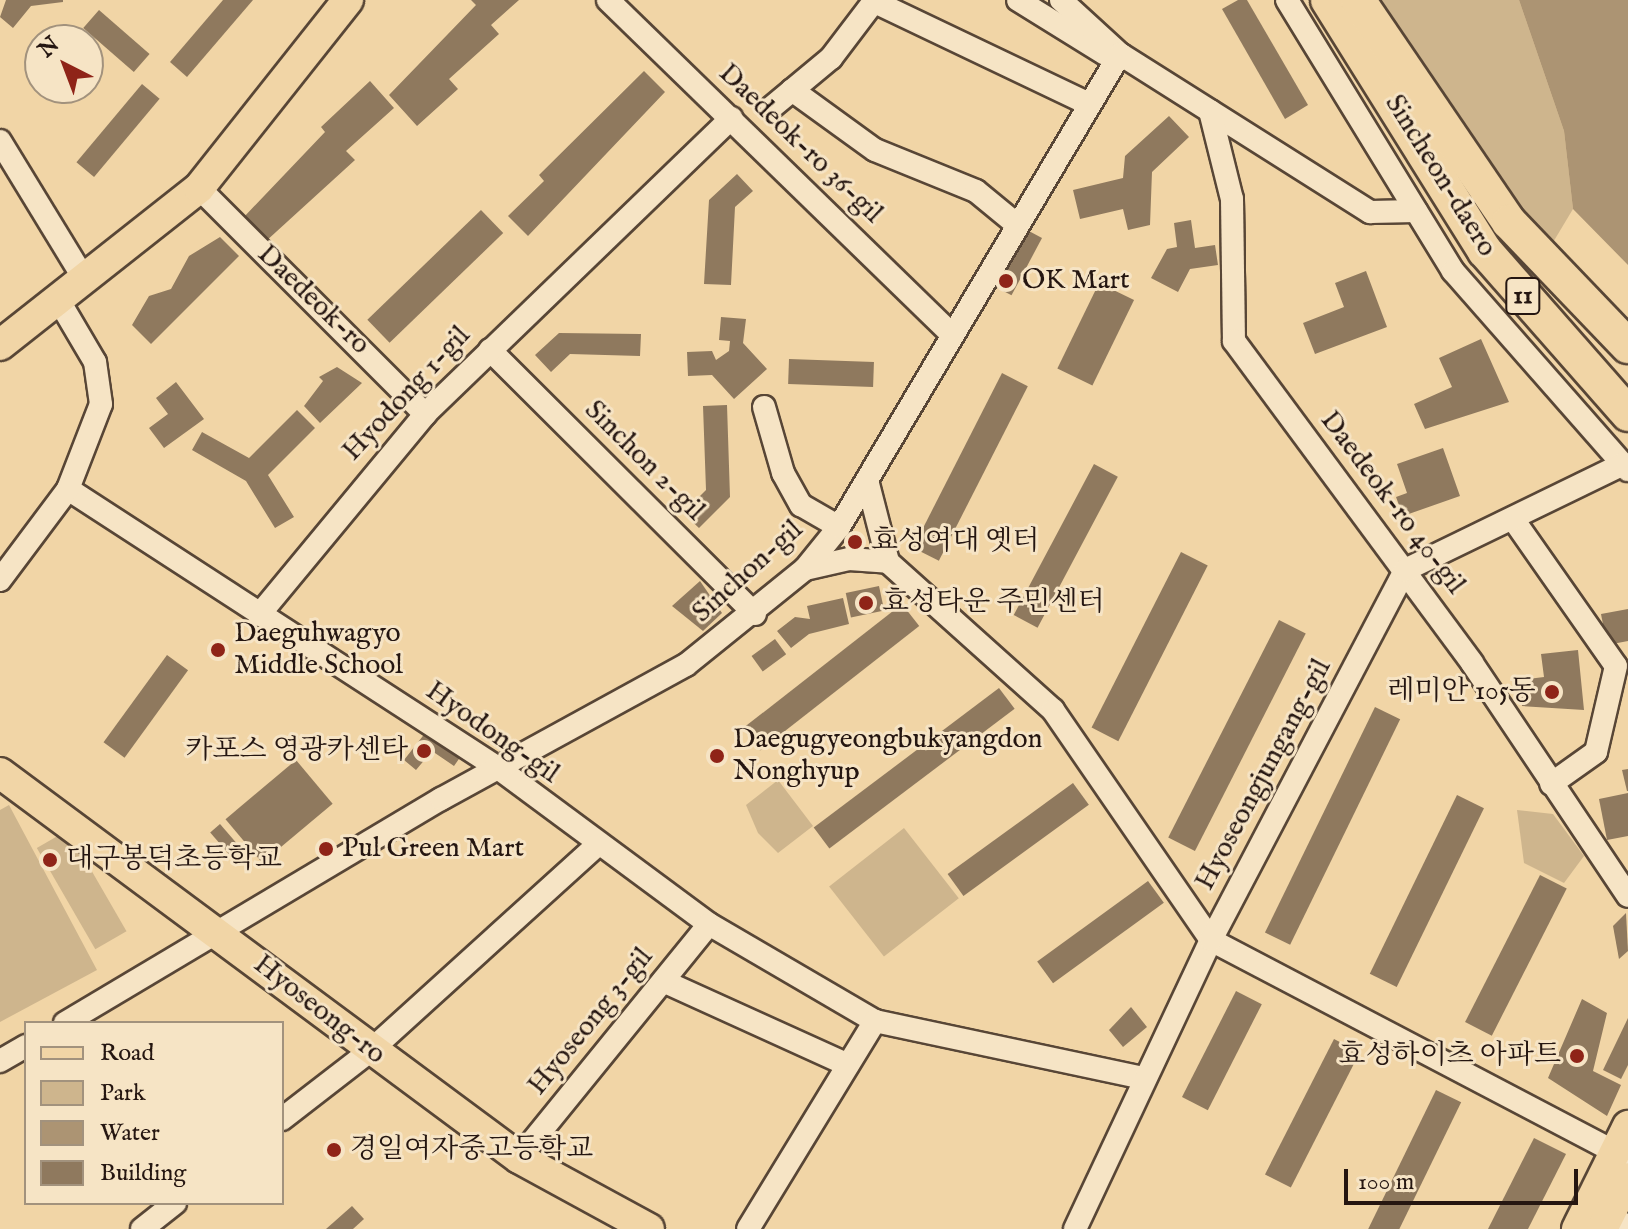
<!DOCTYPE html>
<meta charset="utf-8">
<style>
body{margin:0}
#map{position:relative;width:1628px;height:1229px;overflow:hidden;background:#f1d5a6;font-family:"IM FELL English","Noto Serif KR",serif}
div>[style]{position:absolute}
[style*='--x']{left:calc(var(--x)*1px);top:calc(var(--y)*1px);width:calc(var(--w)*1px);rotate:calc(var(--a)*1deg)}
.green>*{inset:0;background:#ceb58d;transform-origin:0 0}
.water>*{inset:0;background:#ac9473}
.building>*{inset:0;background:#8f795e;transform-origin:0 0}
.roads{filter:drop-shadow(2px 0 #584636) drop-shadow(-2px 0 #584636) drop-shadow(0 2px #584636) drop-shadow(0 -2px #584636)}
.minor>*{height:22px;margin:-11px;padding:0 11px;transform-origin:11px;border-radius:11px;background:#f6e4c5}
.major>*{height:30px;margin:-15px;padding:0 15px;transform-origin:15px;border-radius:15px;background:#f1d5a6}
.highway>*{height:34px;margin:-17px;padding:0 17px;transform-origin:17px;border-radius:17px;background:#f1d5a6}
.dots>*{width:22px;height:22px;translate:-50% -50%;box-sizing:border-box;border:4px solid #f6e4c5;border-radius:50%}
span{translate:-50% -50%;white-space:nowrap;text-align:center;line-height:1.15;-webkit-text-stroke:6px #f6e4c5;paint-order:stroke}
.shield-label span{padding:2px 6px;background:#f6e4c5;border:2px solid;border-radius:6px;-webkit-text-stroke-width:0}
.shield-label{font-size:26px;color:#251611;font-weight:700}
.street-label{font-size:28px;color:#251611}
.poi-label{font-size:28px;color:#251611}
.left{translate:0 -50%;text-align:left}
.right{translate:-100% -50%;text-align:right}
.legend{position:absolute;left:24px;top:1021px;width:260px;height:184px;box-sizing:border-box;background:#f6e4c5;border:2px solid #a2927d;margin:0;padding:10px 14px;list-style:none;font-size:24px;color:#251611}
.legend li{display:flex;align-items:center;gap:16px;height:40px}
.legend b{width:40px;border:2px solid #a2927d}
.north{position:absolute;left:24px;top:24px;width:80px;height:80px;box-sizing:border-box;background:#f6e4c5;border:2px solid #a2927d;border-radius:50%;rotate:318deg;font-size:22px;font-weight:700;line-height:32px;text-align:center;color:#251611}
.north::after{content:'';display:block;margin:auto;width:28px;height:36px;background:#8f2418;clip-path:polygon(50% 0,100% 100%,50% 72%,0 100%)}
.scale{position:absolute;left:1344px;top:1169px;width:234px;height:36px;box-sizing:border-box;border:4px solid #251611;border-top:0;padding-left:10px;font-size:24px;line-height:28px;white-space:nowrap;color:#251611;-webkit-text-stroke:6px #f6e4c5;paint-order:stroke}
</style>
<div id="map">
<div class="green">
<div style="clip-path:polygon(1379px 0,1519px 0,1564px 131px,1573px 209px,1546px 254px)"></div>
<div style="clip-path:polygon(778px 780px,813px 826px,778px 853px,758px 833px,746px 805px)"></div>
<div style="clip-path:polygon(9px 805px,97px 970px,0 1022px,0 810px)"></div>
<div style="clip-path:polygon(1517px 810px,1553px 814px,1584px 856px,1564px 883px,1524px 863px)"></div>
<div style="left:904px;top:828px;width:89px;height:95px;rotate:52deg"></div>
<div style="left:68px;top:830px;width:117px;height:36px;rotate:60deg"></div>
</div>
<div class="water">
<div style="clip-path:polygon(1519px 0,1628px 0,1628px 265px,1573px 209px,1564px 131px)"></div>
</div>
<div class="building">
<div style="clip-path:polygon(6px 0,63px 0,63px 2px,31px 6px,13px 28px,0 17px)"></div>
<div style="clip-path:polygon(223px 0,253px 0,187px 77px,170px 62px)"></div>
<div style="clip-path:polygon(471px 0,519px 0,491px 25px,499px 34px,449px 79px,458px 89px,417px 126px,389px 95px,476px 5px)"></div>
<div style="clip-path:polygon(1238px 0,1247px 0,1308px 105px,1285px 119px,1222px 9px)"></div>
<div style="left:99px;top:10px;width:67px;height:24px;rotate:41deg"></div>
<div style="clip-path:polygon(644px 71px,665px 92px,528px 236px,508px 216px,544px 181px,539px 175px)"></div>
<div style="clip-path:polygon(370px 81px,394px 108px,346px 151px,355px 160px,265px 242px,243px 218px,325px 132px,321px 127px)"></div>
<div style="left:142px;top:84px;width:23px;height:102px;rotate:40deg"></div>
<div style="clip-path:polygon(1169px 116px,1189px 137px,1152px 172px,1150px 225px,1128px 230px,1123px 209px,1080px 219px,1073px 190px,1123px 178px,1125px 156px)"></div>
<div style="clip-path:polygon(737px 174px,753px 191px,735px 207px,731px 285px,704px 284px,709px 200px)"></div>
<div style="left:481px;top:210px;width:32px;height:158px;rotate:46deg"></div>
<div style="clip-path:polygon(1191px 220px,1195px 248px,1215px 245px,1218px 265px,1190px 269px,1178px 292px,1151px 278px,1167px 249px,1177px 247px,1174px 223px)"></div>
<div style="left:1027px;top:230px;width:17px;height:65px;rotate:28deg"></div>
<div style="clip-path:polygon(220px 237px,239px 256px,151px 344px,132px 325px,149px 296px,171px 289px,189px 256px)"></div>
<div style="clip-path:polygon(1366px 271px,1387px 327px,1315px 354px,1303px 323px,1344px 307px,1335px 283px)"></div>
<div style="left:1099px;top:283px;width:39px;height:95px;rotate:26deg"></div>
<div style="clip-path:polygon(721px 317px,746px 319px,743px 343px,767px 369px,734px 399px,712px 375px,688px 376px,687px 352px,712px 351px,716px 360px,729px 351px,730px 341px,719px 340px)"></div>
<div style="clip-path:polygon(559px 333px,641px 334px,640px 356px,570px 354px,551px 372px,535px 355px)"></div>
<div style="clip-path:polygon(1481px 339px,1509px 402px,1425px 429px,1414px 404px,1452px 387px,1439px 358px)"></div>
<div style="left:789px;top:359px;width:85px;height:25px;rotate:2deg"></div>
<div style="clip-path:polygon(337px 367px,362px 383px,320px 423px,304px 406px,323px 381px,319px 377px)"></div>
<div style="left:1002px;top:373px;width:29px;height:196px;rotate:27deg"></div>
<div style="clip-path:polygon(176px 382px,204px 419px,164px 448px,149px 428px,168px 414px,156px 398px)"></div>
<div style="clip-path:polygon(727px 405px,730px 497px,699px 528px,683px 513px,706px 490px,703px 406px)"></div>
<div style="clip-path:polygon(297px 410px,315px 428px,268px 475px,294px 517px,275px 528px,246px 481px,192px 450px,202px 432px,249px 458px)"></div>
<div style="clip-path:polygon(1443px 448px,1460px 496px,1403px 516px,1396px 497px,1407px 493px,1397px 464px)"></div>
<div style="left:1094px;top:464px;width:27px;height:171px;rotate:28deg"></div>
<div style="left:1181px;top:552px;width:30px;height:197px;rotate:27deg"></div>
<div style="clip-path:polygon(700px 581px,722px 613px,703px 631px,672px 606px)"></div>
<div style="left:879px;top:586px;width:25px;height:34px;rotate:78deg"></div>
<div style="clip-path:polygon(843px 598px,849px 624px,809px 634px,791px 648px,777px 631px,795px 617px,810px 619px,807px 606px)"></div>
<div style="left:902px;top:604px;width:28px;height:202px;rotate:52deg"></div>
<div style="clip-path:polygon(1628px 609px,1628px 641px,1607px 645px,1601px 614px)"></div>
<div style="left:1279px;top:620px;width:30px;height:244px;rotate:27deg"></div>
<div style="left:775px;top:639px;width:19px;height:29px;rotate:54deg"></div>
<div style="clip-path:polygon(1578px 650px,1584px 710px,1522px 706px,1520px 680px,1544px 677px,1541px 654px)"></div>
<div style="left:167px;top:655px;width:26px;height:108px;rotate:36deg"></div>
<div style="left:999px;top:688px;width:26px;height:232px;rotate:53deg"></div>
<div style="left:1375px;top:707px;width:28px;height:251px;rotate:26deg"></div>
<div style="clip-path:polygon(426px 732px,461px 756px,454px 766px,432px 751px,416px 770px,404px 760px)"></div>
<div style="left:296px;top:760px;width:57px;height:92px;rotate:50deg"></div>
<div style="clip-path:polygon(1628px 769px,1628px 791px,1627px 791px,1622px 770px)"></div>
<div style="left:1073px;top:783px;width:27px;height:155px;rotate:54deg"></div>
<div style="clip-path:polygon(1628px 793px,1628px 836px,1607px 840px,1599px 799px)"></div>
<div style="left:1457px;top:795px;width:30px;height:199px;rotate:26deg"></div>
<div style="left:220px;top:824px;width:29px;height:13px;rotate:49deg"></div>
<div style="left:1540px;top:875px;width:30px;height:165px;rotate:27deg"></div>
<div style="left:1148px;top:881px;width:27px;height:137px;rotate:54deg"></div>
<div style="clip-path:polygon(1626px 913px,1628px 951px,1619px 959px,1613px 926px)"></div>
<div style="left:1236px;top:991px;width:29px;height:119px;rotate:27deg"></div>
<div style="clip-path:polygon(1582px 999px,1607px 1013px,1593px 1071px,1621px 1085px,1607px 1116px,1548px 1078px)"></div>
<div style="clip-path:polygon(1131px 1007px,1147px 1027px,1123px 1047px,1109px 1030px)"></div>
<div style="clip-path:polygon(1628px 1018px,1628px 1065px,1621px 1079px,1603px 1070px)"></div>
<div style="left:1334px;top:1039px;width:29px;height:152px;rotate:27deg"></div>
<div style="left:1436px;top:1090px;width:28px;height:156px;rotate:26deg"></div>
<div style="clip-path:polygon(1534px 1138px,1566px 1154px,1528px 1229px,1488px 1229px)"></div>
<div style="clip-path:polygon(352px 1206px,364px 1219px,353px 1229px,326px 1229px)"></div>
</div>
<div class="roads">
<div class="minor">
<div style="--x:608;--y:0;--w:476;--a:44.2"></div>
<div style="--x:1018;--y:0;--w:102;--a:31.8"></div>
<div style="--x:1061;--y:0;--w:80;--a:42.5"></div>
<div style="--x:1120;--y:54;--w:296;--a:32.3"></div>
<div style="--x:1370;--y:212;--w:46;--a:-1.2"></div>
<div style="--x:1287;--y:0;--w:318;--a:58.5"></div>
<div style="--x:1453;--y:271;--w:265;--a:48.7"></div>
<div style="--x:875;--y:2;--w:237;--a:25.5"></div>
<div style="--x:792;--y:90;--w:102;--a:35.9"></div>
<div style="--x:875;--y:150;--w:109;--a:22.1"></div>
<div style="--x:976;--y:191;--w:52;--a:39.5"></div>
<div style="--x:772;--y:107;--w:77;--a:-39.7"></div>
<div style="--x:831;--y:58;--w:73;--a:-52.8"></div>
<div style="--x:1210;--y:111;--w:91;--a:76"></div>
<div style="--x:1232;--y:199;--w:142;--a:89.2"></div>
<div style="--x:1234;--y:341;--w:400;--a:53.5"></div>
<div style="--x:1472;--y:663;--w:280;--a:56.2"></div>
<div style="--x:0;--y:141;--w:163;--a:58.6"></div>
<div style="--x:199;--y:188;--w:320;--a:45"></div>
<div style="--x:490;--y:350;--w:374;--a:44.9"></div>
<div style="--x:764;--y:407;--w:69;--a:73.9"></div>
<div style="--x:783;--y:473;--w:37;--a:61"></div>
<div style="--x:801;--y:505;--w:44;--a:30.1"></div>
<div style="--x:867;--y:480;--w:85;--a:75.6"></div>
<div style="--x:888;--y:562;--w:222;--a:41.9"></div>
<div style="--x:1053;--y:710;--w:279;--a:55.5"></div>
<div style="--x:1211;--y:940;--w:470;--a:27.7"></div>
<div style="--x:68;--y:489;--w:513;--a:32.98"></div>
<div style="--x:498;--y:768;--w:262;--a:36.5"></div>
<div style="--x:709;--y:924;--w:192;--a:30.3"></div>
<div style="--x:875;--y:1021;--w:274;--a:12"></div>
<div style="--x:1513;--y:519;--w:179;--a:55"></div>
<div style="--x:1616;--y:666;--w:88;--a:103.1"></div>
<div style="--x:1596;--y:752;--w:55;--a:144.6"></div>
<div style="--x:805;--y:569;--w:45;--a:-12.8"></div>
<div style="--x:849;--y:559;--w:39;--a:4"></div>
<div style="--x:0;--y:580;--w:114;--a:-53.2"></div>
<div style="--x:68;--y:489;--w:91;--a:-68.8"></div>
<div style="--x:101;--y:404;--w:42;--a:-98.1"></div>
<div style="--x:95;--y:362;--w:71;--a:-120.5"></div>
<div style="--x:259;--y:615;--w:261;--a:-50.4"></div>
<div style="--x:425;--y:414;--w:426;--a:-44"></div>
<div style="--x:663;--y:981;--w:203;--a:24.4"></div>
<div style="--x:65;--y:1023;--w:438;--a:-30.8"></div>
<div style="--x:441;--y:799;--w:279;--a:-28.7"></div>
<div style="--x:686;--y:665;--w:153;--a:-38.9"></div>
<div style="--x:805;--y:569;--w:54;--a:-51"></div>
<div style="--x:839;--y:527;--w:550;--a:-59.29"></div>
<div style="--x:0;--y:1061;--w:30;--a:-30"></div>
<div style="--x:282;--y:1119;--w:111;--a:-37.7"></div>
<div style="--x:370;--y:1051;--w:304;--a:-42.2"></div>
<div style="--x:519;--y:1158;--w:301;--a:-50.9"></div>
<div style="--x:1609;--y:1217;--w:21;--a:25"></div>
<div style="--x:142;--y:1229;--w:42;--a:-38.2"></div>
<div style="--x:748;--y:1229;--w:244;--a:-58.6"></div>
<div style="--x:1075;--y:1229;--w:319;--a:-64.8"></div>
<div style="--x:1211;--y:940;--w:418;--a:-62.3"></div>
<div style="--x:1405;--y:570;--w:242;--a:-25.9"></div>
</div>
<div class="major">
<div style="--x:0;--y:345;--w:253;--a:-38.3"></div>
<div style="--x:199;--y:188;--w:240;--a:-51.6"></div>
<div style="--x:0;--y:773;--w:646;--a:36.57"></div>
<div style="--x:519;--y:1158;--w:148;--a:28.6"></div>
<div style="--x:1577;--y:1229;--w:115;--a:-63.7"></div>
<div style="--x:1602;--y:1229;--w:57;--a:-63"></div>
</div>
<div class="highway">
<div style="--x:1328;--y:0;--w:296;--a:58"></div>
<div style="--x:1485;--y:251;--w:217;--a:48.7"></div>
<div style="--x:1358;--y:0;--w:268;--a:55.8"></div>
<div style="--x:1509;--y:222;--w:172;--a:46.2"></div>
</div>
</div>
<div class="dots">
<div style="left:1006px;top:281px;background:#8f2418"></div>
<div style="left:855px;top:542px;background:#8f2418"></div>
<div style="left:866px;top:603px;background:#8f2418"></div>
<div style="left:218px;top:650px;background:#8f2418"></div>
<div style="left:1552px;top:692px;background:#8f2418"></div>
<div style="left:424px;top:751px;background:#8f2418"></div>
<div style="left:717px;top:756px;background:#8f2418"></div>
<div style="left:326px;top:849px;background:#8f2418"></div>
<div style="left:50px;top:860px;background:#8f2418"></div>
<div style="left:1577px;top:1056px;background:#8f2418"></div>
<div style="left:334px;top:1150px;background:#8f2418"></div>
</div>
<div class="shield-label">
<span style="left:1523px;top:296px">11</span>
</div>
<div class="street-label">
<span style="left:800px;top:144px;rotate:44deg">Daedeok-ro 36-gil</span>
<span style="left:1440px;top:176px;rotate:58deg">Sincheon-daero</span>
<span style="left:313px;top:300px;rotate:44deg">Daedeok-ro</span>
<span style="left:407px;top:394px;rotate:-47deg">Hyodong 1-gil</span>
<span style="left:644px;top:461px;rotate:45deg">Sinchon 2-gil</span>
<span style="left:1392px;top:503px;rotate:53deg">Daedeok-ro 40-gil</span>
<span style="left:748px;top:572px;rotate:-42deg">Sinchon-gil</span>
<span style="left:492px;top:733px;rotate:35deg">Hyodong-gil</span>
<span style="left:1264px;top:775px;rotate:-62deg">Hyoseongjungang-gil</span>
<span style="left:319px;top:1010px;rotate:38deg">Hyoseong-ro</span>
<span style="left:591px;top:1022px;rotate:-51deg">Hyoseong 3-gil</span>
</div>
<div class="poi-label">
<span class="left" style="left:1022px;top:281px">OK Mart</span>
<span class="left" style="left:871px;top:542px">효성여대 옛터</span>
<span class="left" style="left:882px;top:603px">효성타운 주민센터</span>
<span class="left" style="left:234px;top:650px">Daeguhwagyo<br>Middle School</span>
<span class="right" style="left:1536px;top:692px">레미안 105동</span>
<span class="left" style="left:733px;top:756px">Daegugyeongbukyangdon<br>Nonghyup</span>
<span class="right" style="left:408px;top:751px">카포스 영광카센타</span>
<span class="left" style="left:342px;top:849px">Pul Green Mart</span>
<span class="left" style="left:66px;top:860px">대구봉덕초등학교</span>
<span class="right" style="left:1561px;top:1056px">효성하이츠 아파트</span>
<span class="left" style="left:350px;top:1150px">경일여자중고등학교</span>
</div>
<ul class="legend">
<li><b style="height:10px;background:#f1d5a6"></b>Road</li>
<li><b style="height:22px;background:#ceb58d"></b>Park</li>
<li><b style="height:22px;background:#ac9473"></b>Water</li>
<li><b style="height:22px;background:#8f795e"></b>Building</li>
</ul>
<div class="north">N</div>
<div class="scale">100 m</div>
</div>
